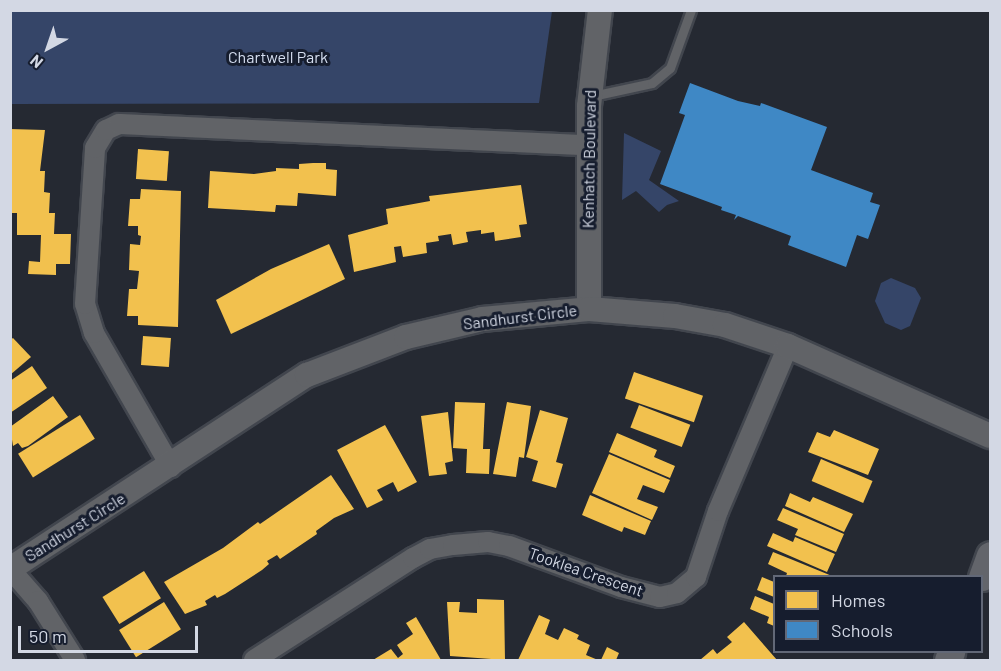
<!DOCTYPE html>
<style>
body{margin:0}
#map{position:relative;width:1001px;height:671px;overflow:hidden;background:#252932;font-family:Barlow,sans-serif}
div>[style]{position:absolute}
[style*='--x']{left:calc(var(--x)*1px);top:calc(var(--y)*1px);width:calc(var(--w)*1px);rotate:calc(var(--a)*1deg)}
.green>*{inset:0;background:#354568}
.homes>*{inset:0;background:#f2c14e;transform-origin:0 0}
.schools>*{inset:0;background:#3f88c5}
.roads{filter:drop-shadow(2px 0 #42464e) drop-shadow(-2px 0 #42464e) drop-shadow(0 2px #42464e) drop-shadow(0 -2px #42464e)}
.service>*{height:9px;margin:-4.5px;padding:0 4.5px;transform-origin:4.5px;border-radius:4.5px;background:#616367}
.minor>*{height:20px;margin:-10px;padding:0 10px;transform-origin:10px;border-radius:10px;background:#616367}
.tertiary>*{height:24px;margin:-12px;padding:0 12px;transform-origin:12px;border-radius:12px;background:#616367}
.secondary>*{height:27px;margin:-13.5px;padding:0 13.5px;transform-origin:13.5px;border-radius:13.5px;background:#63656b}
span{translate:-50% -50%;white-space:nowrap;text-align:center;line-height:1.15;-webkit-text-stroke:6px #161d2e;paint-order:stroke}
.park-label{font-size:16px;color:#d5def0}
.street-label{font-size:16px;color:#d3d8e4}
.frame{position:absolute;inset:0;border:12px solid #d3d8e4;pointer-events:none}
.legend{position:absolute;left:773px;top:575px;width:210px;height:78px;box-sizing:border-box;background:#161d2e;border:2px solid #626877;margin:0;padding:8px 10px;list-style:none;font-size:18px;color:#d3d8e4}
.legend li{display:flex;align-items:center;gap:12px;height:30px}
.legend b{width:30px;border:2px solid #626877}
.north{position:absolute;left:18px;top:18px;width:60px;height:60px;-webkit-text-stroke:4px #161d2e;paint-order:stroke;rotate:220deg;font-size:16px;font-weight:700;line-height:24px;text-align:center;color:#d3d8e4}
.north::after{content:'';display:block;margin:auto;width:21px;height:27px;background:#d3d8e4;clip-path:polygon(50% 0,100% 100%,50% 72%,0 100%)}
.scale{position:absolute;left:18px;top:626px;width:180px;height:27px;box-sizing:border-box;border:3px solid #d3d8e4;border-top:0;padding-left:8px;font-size:18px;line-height:21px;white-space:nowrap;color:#d3d8e4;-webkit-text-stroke:4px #161d2e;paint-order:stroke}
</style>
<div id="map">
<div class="green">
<div style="clip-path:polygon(10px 11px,11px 10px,552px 11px,539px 103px,11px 104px)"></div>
<div style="clip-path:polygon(624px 133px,661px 151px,649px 180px,679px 201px,667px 205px,659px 212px,636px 191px,622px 200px)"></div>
<div style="clip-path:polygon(891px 278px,915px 288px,921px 298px,910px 326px,901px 330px,885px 323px,875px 301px,881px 283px)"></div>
</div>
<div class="homes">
<div style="clip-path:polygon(10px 129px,45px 130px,40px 171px,45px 171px,44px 192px,50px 193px,49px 213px,55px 213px,54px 234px,71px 234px,70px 264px,56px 264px,56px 275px,28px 274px,29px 261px,40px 262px,41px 235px,17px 235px,17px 213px,10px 213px)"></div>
<div style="left:138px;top:149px;width:31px;height:30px;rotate:4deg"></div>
<div style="clip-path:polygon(313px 163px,326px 163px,326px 169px,337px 170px,336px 196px,298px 193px,297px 206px,276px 205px,275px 212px,208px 208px,210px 171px,254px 174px,276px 171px,276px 168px,299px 169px,299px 164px)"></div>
<div style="clip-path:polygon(521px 185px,527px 224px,519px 225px,521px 237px,495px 241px,494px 232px,481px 234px,481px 230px,466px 232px,468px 242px,453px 245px,451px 234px,438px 236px,439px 241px,426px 243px,427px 253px,403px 257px,401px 246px,394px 247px,396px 262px,354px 272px,348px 235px,388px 224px,386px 209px,430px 201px,429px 196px)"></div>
<div style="clip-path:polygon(141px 189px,181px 191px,178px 327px,138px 325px,138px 316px,127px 316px,129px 289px,137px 289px,139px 271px,129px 270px,130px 244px,140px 245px,141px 236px,138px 235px,138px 226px,128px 226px,130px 199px,140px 199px)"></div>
<div style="clip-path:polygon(329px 244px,345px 279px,231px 334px,216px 300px,271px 269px)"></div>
<div style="left:143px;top:336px;width:28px;height:29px;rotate:4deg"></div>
<div style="clip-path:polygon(13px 338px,31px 357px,10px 375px,10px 340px)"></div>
<div style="clip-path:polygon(32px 366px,47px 388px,10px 413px,10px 381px)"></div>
<div style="left:634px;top:372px;width:73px;height:28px;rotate:19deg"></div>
<div style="clip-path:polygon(53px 396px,68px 417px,28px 446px,22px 448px,18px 443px,13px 446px,10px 427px)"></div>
<div style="clip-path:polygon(455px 402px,485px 403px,483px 449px,490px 449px,489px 474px,466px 473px,467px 449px,453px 448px)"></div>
<div style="clip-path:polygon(507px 402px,531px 406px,524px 458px,519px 457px,516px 477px,493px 474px)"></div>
<div style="left:639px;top:405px;width:55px;height:24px;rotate:21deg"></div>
<div style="clip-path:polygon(540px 410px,568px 418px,556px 462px,563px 464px,556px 488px,532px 481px,538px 461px,526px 457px)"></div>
<div style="clip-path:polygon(448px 412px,453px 461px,445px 463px,447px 474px,429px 476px,421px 416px)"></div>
<div style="left:80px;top:415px;width:28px;height:73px;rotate:58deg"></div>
<div style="clip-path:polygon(385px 425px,417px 482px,398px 492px,393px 482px,377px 490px,383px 500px,367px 508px,337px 450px)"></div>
<div style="clip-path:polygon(834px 430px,879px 449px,868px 475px,808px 452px,817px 432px,830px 437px)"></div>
<div style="clip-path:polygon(617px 433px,657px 450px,654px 457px,675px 466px,670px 478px,609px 452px)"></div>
<div style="clip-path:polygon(609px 454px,670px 480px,664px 493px,643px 485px,637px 499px,658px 507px,652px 520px,592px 493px)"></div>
<div style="left:821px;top:459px;width:56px;height:24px;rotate:23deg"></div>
<div style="clip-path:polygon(331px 475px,354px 509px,334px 518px,316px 531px,317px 534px,280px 559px,277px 555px,267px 561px,269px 564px,262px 570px,225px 594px,217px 598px,215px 595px,205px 601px,207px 605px,185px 614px,164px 582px,223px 548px,258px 522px,260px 524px)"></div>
<div style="clip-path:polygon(790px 493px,810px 502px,813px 497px,853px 514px,844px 532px,785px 506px)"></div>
<div style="clip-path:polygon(590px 495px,651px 521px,645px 535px,624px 527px,622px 532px,582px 515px)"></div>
<div style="clip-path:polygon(783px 508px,844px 534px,836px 552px,795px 535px,798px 529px,777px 520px)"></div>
<div style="clip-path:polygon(773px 533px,793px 542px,795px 537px,835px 554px,827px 572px,767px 546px)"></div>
<div style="clip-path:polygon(773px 552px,793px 560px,832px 576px,786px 576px,787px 573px,768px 564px)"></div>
<div style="left:144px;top:571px;width:32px;height:49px;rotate:58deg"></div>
<div style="clip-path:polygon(762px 577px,774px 582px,774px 597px,757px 590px)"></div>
<div style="clip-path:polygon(755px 596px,774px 604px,774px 626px,767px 623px,769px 617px,750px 609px)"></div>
<div style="clip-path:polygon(477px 599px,504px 600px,505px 660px,450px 656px,447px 602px,460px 602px,459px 612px,477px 613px)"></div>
<div style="left:164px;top:602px;width:32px;height:53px;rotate:58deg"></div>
<div style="clip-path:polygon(539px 615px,550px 620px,545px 634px,558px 640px,564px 628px,579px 635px,577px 639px,590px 645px,586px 655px,598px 660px,518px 660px)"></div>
<div style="clip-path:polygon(416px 617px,441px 660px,373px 660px,391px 649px,398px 658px,403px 654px,397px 645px,413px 634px,406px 623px)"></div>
<div style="clip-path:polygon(744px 622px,777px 660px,700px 660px,713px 649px,717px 654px,732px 642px,727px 637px)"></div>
<div style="clip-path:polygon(607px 647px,619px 653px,616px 660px,601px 660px)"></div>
</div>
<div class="schools">
<div style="clip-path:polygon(690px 83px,738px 101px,760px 106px,761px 103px,827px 127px,811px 170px,873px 193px,870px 202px,880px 205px,868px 239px,857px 235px,846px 267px,788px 245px,791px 236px,738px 216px,734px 220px,736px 215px,721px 210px,722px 207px,660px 184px,685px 115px,679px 113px)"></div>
</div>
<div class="roads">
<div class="service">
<div style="--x:592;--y:96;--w:61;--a:-12.2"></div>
<div style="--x:652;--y:83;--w:23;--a:-40"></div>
<div style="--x:670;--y:68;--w:62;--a:-70.1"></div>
</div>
<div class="minor">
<div style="--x:171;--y:467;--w:155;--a:-119.9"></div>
<div style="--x:94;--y:333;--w:30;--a:-107"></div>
<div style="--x:85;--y:304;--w:156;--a:-86.3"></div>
<div style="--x:95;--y:148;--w:21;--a:-59"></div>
<div style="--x:106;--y:130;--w:14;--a:-25"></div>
<div style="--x:119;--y:124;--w:469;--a:2.6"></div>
<div style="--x:10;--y:569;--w:43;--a:48.8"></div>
<div style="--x:38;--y:601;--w:70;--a:57.9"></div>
<div style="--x:254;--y:660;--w:189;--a:-32.7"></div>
<div style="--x:413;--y:558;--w:19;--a:-28"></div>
<div style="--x:430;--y:549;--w:23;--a:-10"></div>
<div style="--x:453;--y:545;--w:35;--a:-5"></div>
<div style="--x:488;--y:542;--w:21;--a:11"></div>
<div style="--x:509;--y:546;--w:119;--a:20.1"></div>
<div style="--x:621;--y:587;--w:40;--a:14.4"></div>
<div style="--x:660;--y:597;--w:17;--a:-13"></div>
<div style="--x:677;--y:593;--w:25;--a:-40"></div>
<div style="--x:696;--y:577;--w:70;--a:-71.6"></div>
<div style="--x:718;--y:511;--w:179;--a:-67"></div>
</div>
<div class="tertiary">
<div style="--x:589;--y:309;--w:203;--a:-90"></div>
<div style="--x:589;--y:106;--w:97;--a:-83.5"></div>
<div style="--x:10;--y:569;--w:355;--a:-33.2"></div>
<div style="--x:307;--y:375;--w:106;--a:-21"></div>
<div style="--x:406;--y:337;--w:78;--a:-13.3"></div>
<div style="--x:482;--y:319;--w:107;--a:-5.3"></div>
<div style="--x:589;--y:309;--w:86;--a:4.7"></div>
<div style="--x:675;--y:316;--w:51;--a:10.2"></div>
<div style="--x:725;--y:325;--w:66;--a:18.4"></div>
<div style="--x:788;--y:346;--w:221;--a:24"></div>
</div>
<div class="secondary">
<div style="--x:982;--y:577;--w:23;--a:-70"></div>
<div style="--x:948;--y:660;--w:9;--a:-69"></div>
</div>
</div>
<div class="park-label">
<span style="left:278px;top:57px">Chartwell Park</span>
</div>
<div class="street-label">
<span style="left:589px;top:159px;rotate:-89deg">Kenhatch Boulevard</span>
<span style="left:520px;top:317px;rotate:-7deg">Sandhurst Circle</span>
<span style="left:75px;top:527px;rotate:-32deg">Sandhurst Circle</span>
<span style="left:586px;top:572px;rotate:19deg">Tooklea Crescent</span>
</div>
<div class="frame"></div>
<ul class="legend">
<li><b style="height:16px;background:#f2c14e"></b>Homes</li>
<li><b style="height:16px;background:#3f88c5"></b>Schools</li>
</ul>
<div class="north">N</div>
<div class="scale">50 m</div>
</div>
